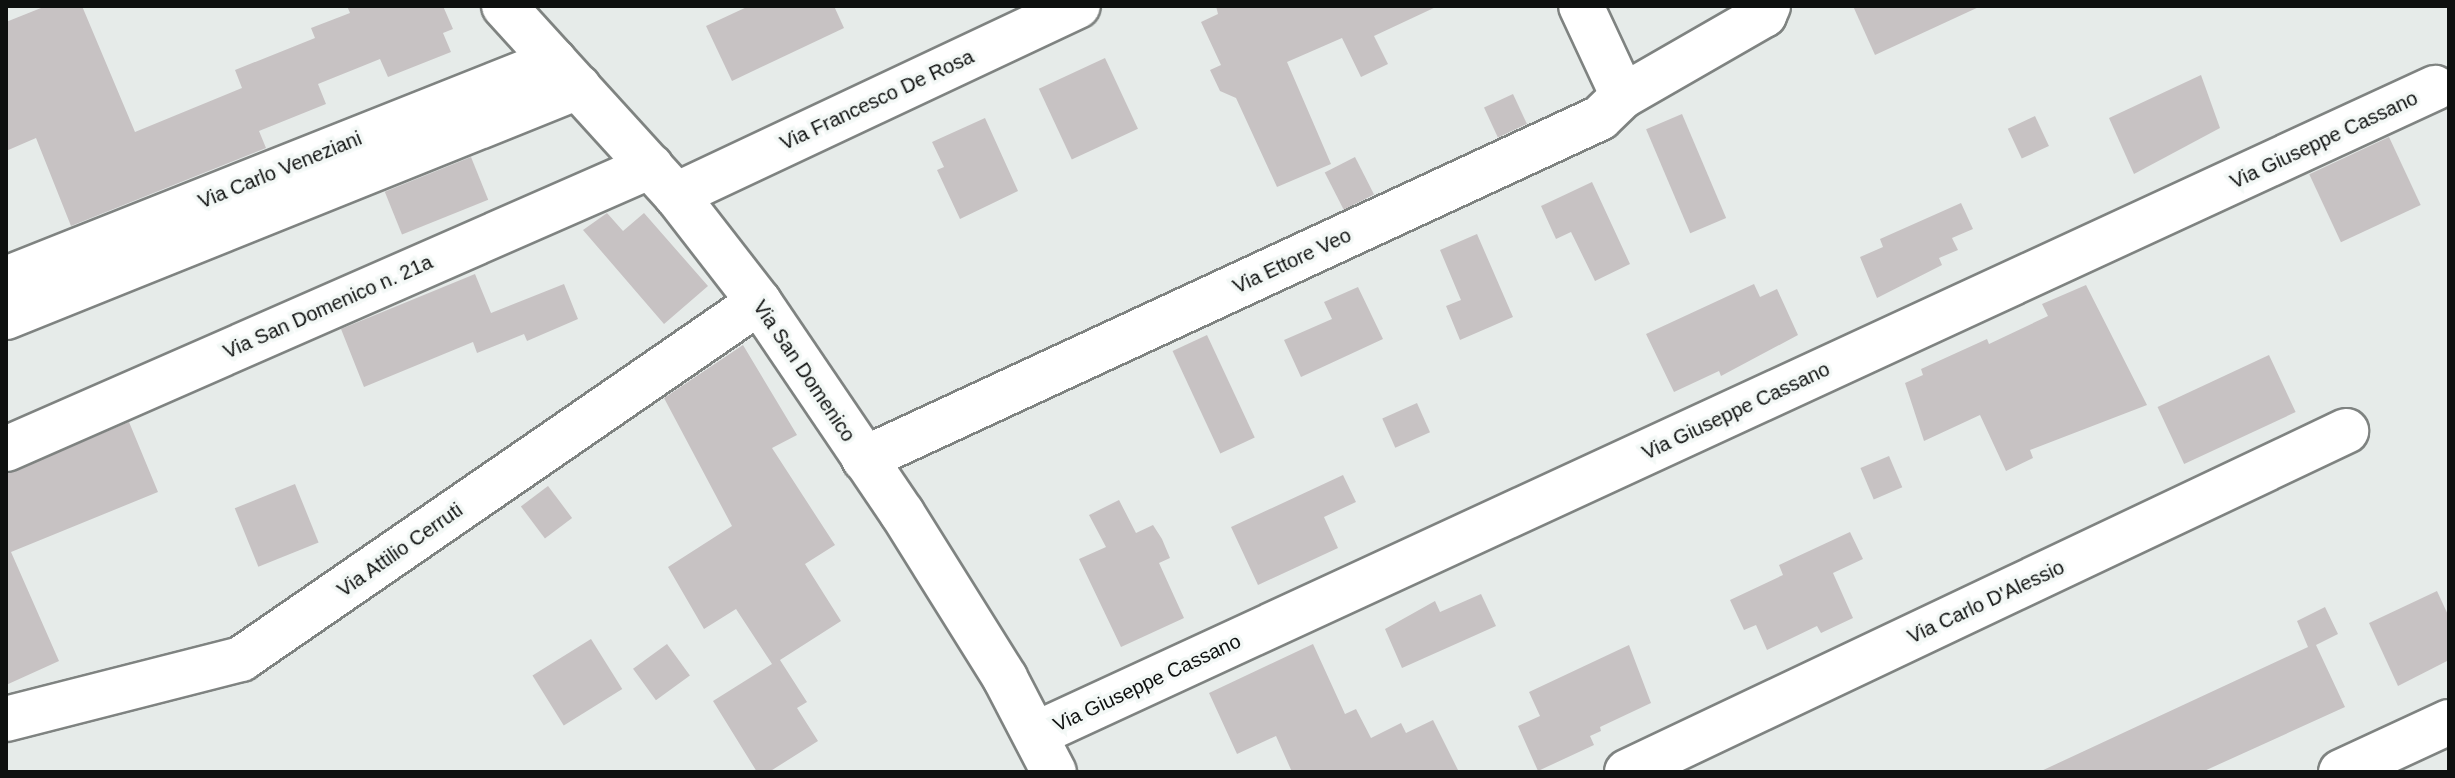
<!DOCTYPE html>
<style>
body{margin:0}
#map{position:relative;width:2455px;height:778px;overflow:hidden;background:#e6ebe9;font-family:Arial,sans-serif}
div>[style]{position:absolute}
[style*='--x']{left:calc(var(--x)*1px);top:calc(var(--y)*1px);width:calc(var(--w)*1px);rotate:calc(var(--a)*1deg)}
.building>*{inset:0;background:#c7c2c3;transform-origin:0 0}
.roads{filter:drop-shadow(2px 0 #7f8381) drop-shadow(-2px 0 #7f8381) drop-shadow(0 2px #7f8381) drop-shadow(0 -2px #7f8381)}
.minor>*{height:44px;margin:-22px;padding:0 22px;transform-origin:22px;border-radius:22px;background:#fff}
span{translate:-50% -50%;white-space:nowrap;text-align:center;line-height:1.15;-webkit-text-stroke:7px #f3f8f6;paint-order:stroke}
.street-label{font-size:20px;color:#0e100f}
.frame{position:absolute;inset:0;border:8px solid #0e100f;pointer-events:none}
</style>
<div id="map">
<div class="building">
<div style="clip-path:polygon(46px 6px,82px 6px,135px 132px,242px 88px,235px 70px,315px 38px,311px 28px,350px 13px,347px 6px,443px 6px,453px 29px,443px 33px,451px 52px,388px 77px,380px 59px,318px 84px,326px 104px,259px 131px,266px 148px,71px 226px,36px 138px,6px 151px,6px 22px)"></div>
<div style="clip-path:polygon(749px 6px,834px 6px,844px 28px,732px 81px,706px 26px)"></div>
<div style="clip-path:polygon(1216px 6px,1438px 6px,1374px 36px,1388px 64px,1361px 77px,1342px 38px,1287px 62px,1331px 164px,1277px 187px,1236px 98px,1220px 91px,1210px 70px,1221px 65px,1201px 22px,1218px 14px)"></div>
<div style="clip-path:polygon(1853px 6px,1981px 6px,1875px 55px)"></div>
<div style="left:1105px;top:58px;width:78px;height:73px;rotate:65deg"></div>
<div style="clip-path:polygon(2201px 75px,2220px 128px,2134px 174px,2109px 118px)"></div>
<div style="left:1513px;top:94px;width:33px;height:32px;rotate:65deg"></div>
<div style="left:1682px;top:114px;width:113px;height:39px;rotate:67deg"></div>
<div style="left:2035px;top:116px;width:33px;height:30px;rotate:65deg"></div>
<div style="clip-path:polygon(985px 118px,1018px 191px,960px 219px,937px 170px,944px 167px,932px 142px)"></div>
<div style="left:2389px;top:137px;width:75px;height:88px;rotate:65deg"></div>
<div style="left:471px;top:157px;width:46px;height:93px;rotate:68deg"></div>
<div style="left:1355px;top:157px;width:42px;height:34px;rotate:63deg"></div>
<div style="clip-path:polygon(1592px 182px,1630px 264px,1595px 281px,1571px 232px,1556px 239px,1541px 206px)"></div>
<div style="clip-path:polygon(1961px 203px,1973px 229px,1952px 238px,1958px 250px,1939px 258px,1942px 265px,1877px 298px,1860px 257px,1883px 247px,1880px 239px)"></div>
<div style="clip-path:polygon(607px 213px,623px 231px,644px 213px,708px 286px,664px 324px,583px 230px)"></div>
<div style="clip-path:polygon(1477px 234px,1513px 317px,1460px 340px,1446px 306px,1461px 300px,1440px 250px)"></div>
<div style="clip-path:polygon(475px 274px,491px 313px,564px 284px,578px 319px,527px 341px,524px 334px,477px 353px,473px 342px,364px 387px,341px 329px)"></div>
<div style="clip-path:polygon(1754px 284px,1760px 297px,1777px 289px,1798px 335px,1721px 376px,1719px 371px,1674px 392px,1646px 334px)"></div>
<div style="clip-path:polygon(2086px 285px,2147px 405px,2030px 450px,2033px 458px,2006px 471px,1980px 415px,1924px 441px,1905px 383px,1923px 375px,1921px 369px,1987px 339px,1989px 344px,2048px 316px,2042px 304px)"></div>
<div style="clip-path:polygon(1358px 287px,1383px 339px,1301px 377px,1284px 340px,1332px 319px,1324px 302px)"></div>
<div style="left:1207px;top:335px;width:113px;height:38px;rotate:65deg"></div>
<div style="clip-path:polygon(743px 345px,797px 435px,772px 448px,835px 545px,805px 564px,841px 621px,780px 660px,807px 702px,797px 708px,818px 741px,769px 772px,757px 772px,713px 701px,772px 664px,736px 609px,704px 629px,668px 567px,732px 526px,664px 398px)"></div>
<div style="left:2269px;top:355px;width:63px;height:123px;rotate:65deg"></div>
<div style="left:1417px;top:403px;width:32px;height:38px;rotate:66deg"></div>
<div style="clip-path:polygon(129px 422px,158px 492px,11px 552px,59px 661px,6px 685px,6px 474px)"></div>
<div style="left:1889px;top:456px;width:34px;height:31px;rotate:67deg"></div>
<div style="clip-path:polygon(1343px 475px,1356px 502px,1324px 517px,1338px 548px,1258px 585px,1231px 527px)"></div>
<div style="left:295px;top:484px;width:63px;height:65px;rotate:68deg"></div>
<div style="left:548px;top:486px;width:40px;height:34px;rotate:53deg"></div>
<div style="clip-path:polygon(1119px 500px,1136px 533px,1153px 525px,1162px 539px,1170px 558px,1159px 563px,1184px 618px,1121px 647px,1079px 559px,1106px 547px,1089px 515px)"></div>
<div style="clip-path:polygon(1850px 532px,1863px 559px,1833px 573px,1853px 618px,1821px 633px,1817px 626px,1767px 650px,1756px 625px,1744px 630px,1730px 600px,1783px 575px,1779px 565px)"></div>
<div style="clip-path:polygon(2437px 591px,2449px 617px,2449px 660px,2398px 686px,2369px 623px)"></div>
<div style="clip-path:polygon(1481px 594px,1496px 626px,1402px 668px,1385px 629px,1435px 601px,1440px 612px)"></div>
<div style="clip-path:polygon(2325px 607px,2338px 634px,2316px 645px,2345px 707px,2202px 772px,2039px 772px,2308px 647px,2297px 621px)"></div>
<div style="left:591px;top:639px;width:59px;height:69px;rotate:58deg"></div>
<div style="left:667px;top:644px;width:39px;height:42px;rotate:54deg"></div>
<div style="clip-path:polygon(1313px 644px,1345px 714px,1356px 709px,1371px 738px,1401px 723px,1406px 733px,1433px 720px,1459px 772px,1292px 772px,1276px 736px,1237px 754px,1209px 693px)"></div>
<div style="clip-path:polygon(1629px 645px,1651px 703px,1600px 727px,1601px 731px,1590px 736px,1594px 745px,1538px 771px,1518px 726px,1540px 716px,1529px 692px)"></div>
</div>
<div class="roads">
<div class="minor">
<div style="--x:504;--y:6;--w:256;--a:47.7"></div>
<div style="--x:676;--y:195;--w:135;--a:52.2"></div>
<div style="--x:759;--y:302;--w:255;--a:55.9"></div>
<div style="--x:902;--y:513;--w:195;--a:58"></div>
<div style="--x:1005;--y:678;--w:106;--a:62.5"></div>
<div style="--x:1623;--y:96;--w:163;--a:-29.9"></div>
<div style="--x:1764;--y:15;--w:10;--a:-66"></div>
<div style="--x:676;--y:195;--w:444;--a:-25.2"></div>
<div style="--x:6;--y:279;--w:590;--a:-21.69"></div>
<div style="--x:6;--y:317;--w:617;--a:-21.9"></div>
<div style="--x:6;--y:449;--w:704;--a:-23.69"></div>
<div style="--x:864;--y:459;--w:811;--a:-24.86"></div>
<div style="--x:1600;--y:118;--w:32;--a:-44"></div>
<div style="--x:1623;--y:96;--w:99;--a:-115"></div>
<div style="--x:6;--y:719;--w:243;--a:-14.3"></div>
<div style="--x:241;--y:659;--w:629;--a:-34.57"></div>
<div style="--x:1036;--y:734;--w:1541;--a:-24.79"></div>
<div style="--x:1627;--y:772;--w:796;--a:-25.37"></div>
<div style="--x:2341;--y:772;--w:119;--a:-24.8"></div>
</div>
</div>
<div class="street-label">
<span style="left:877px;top:100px;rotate:-25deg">Via Francesco De Rosa</span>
<span style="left:2324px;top:140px;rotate:-25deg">Via Giuseppe Cassano</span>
<span style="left:280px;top:170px;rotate:-22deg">Via Carlo Veneziani</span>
<span style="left:1292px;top:261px;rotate:-25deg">Via Ettore Veo</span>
<span style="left:328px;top:307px;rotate:-24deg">Via San Domenico n. 21a</span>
<span style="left:804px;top:371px;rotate:56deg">Via San Domenico</span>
<span style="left:1736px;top:411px;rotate:-25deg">Via Giuseppe Cassano</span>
<span style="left:400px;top:550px;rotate:-35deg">Via Attilio Cerruti</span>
<span style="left:1986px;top:602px;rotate:-25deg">Via Carlo D'Alessio</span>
<span style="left:1147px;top:683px;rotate:-25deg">Via Giuseppe Cassano</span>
</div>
<div class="frame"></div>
</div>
